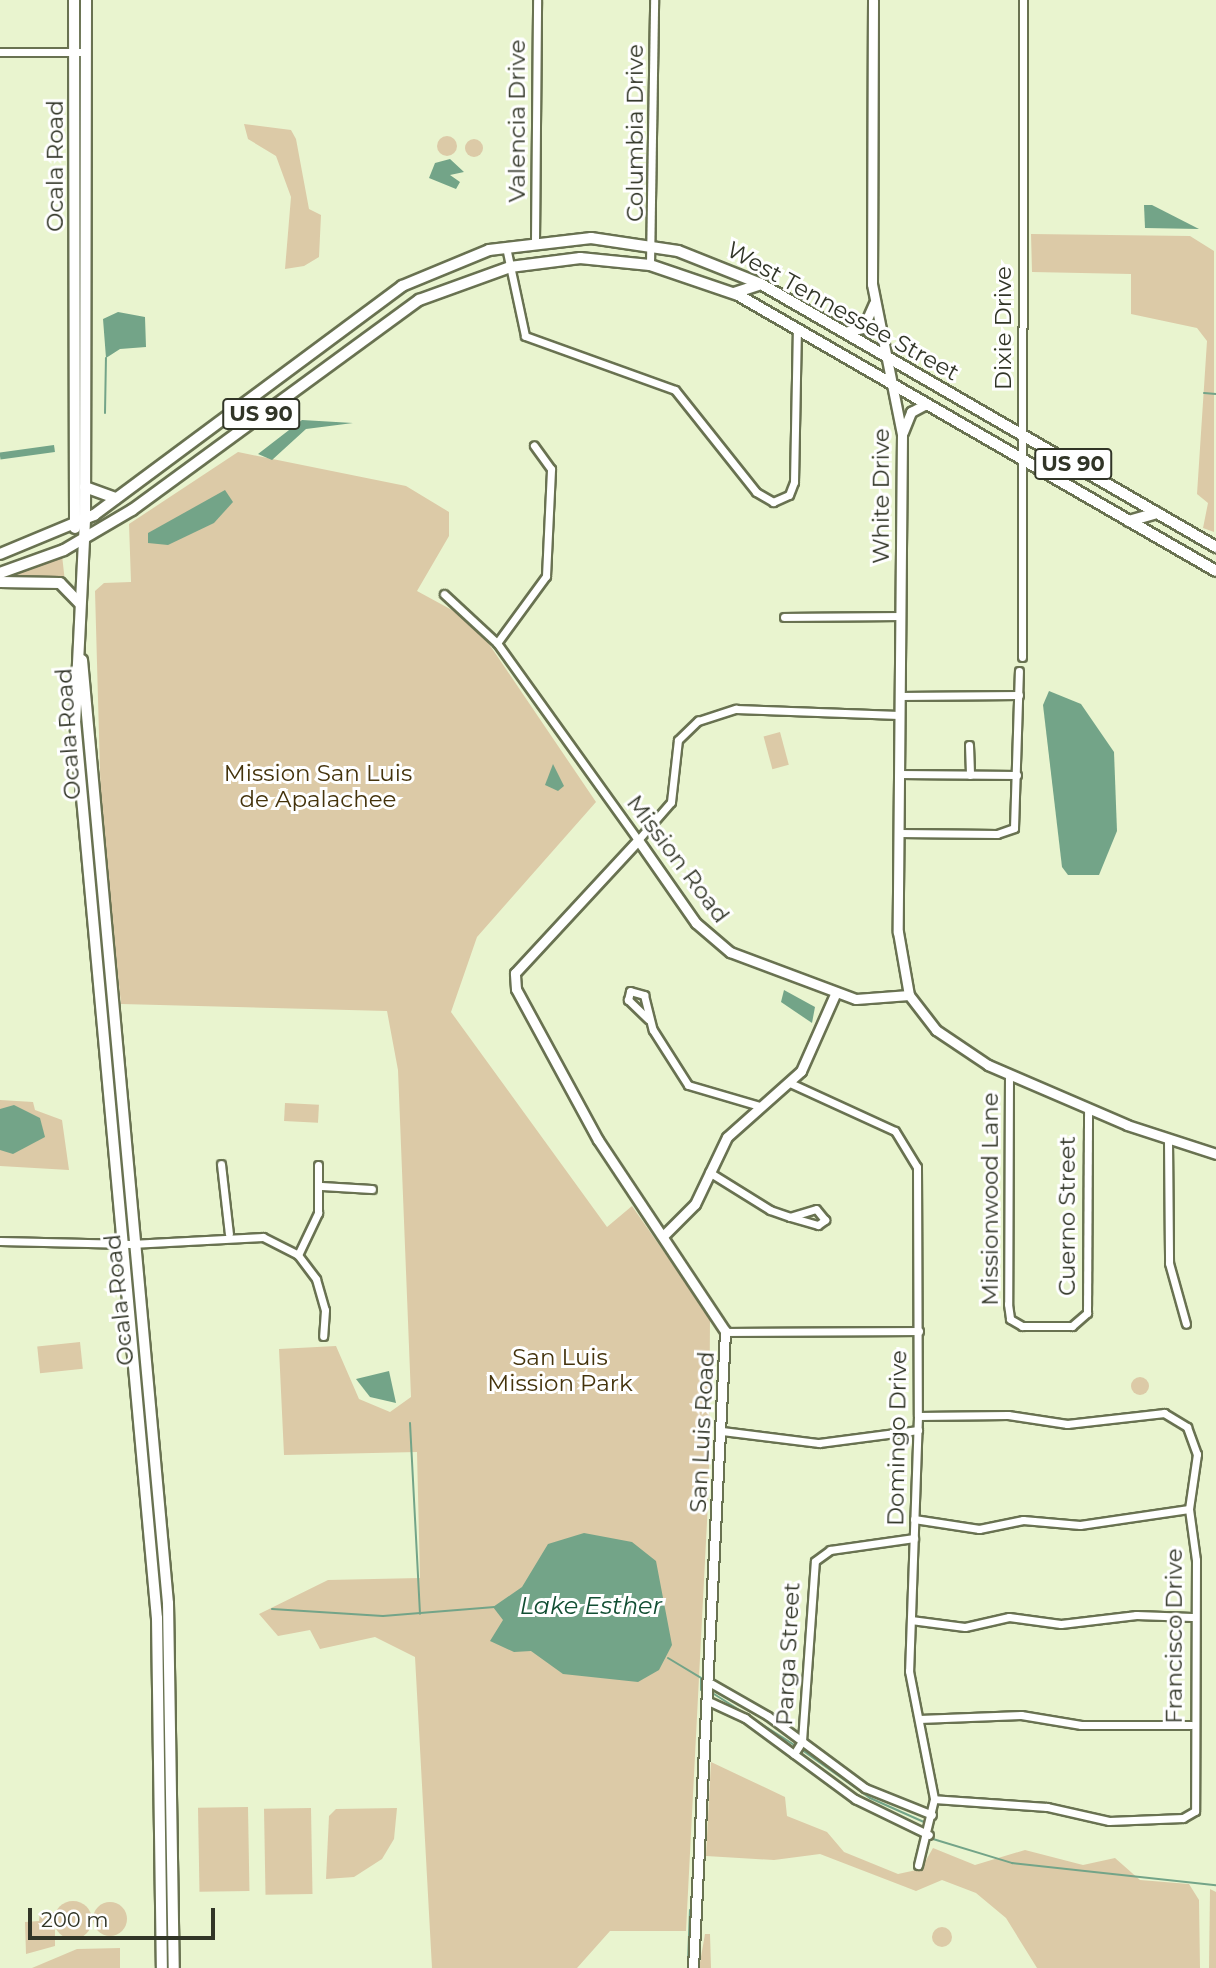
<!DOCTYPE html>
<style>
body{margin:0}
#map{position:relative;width:1216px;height:1968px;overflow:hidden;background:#e9f4cf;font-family:Montserrat,sans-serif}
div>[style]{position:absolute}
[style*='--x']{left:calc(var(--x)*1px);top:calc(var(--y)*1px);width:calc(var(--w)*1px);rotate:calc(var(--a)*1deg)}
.green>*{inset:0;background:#dccaa7;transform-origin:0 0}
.round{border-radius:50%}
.water>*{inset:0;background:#73a488;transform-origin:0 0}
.stream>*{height:2px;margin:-1px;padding:0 1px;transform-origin:1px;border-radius:1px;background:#73a488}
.roads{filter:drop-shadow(2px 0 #697251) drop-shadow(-2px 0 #697251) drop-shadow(0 2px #697251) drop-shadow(0 -2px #697251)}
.minor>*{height:7px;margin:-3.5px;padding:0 3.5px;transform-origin:3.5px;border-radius:3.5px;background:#fff}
.tertiary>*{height:9px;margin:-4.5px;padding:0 4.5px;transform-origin:4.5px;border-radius:4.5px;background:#fff}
.secondary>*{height:10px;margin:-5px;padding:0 5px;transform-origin:5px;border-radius:5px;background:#fff}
.primary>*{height:10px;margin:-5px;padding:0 5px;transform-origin:5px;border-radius:5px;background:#fff}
span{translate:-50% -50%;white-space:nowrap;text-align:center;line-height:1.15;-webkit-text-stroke:6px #fff;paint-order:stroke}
.shield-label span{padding:2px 5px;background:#fff;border:2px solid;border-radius:5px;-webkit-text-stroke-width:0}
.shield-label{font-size:21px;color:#313527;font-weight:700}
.street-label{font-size:23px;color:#313527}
.park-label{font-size:23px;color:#44330c}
.water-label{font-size:24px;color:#114e32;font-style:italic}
.scale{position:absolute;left:28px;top:1908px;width:187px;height:32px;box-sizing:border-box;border:4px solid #313527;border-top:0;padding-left:9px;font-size:21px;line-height:24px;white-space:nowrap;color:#313527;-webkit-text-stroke:5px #fff;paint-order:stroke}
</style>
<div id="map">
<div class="green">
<div style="clip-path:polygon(244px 124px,291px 130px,296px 139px,309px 209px,321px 215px,319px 257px,304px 266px,285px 269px,291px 197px,276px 156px,248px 139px)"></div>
<div class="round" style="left:437px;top:136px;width:20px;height:20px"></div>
<div class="round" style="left:465px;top:139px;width:18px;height:18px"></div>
<div style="clip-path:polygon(1031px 234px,1190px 236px,1214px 251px,1214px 532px,1203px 528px,1208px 503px,1197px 494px,1207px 341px,1197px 328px,1131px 314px,1131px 274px,1032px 272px)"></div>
<div style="clip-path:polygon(238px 452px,406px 486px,449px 512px,449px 536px,417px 591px,463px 616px,487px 641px,596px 802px,477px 937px,451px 1012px,607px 1227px,632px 1206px,710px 1318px,709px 1483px,686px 1931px,610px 1931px,577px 1968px,432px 1968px,415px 1657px,375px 1637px,320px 1649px,310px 1630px,278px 1636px,259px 1614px,328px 1580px,420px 1578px,417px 1452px,284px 1455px,279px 1349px,336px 1346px,359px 1399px,390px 1412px,411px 1397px,398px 1070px,387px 1011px,121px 1004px,101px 807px,95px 591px,104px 583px,131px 582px,129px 524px)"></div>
<div style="clip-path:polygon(62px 555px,65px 582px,5px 578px,43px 564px)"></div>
<div style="left:780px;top:732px;width:34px;height:17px;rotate:75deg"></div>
<div style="clip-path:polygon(0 1100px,33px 1102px,35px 1110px,62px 1120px,69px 1170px,0 1166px)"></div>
<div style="left:285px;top:1103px;width:34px;height:18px;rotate:3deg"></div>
<div style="left:80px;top:1342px;width:27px;height:43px;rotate:84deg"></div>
<div class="round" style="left:1131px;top:1377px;width:18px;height:18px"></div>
<div style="clip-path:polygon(711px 1762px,785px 1797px,787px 1816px,827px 1832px,844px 1852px,898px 1874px,921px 1869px,933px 1848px,975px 1865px,1025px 1850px,1083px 1865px,1115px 1858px,1140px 1880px,1189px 1884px,1199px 1900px,1200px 1968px,1037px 1968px,1006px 1918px,976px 1893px,942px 1880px,916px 1891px,820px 1854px,774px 1860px,706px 1856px)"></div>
<div style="left:248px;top:1807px;width:84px;height:50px;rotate:89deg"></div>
<div style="left:311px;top:1808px;width:86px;height:47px;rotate:89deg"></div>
<div style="clip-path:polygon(397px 1808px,394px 1839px,382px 1859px,354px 1877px,326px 1879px,329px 1816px,336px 1809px)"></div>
<div style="clip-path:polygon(1210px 1889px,1216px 1892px,1216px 1968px,1209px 1968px)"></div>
<div class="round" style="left:54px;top:1901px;width:38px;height:38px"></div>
<div class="round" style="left:93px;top:1902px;width:34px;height:34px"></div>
<div style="clip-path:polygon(40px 1912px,55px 1912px,55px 1946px,26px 1954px,25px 1922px,39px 1921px)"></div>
<div class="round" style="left:932px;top:1927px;width:20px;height:20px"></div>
<div style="clip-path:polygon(705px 1934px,710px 1934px,711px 1968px,699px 1968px)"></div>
<div style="clip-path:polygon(120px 1948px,120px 1968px,32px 1968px,77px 1949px)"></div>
</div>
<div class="water">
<div style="clip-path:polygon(450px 159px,464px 172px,450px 175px,460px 182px,456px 189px,429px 178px,435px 163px)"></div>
<div style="clip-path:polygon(1144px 205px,1152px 205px,1199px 229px,1145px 228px)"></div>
<div style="clip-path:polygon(118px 312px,145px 317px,146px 347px,120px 349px,106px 358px,103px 319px)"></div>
<div style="clip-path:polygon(302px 420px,353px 423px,306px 429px,272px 460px,258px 454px)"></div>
<div style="left:54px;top:445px;width:7px;height:55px;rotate:82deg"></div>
<div style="clip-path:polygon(225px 490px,233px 502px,214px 523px,168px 545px,148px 543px,148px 533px)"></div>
<div style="clip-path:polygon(1049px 691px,1081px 704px,1114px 752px,1117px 831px,1099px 875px,1068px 875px,1062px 867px,1043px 705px)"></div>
<div style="clip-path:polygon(553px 764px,564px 786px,558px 791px,545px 785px)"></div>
<div style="clip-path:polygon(784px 990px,815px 1007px,812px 1023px,781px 1002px)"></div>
<div style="clip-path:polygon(14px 1105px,40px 1118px,45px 1137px,13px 1154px,0 1150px,0 1109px)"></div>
<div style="clip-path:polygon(389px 1371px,396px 1403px,370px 1397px,356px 1379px)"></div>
<div style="clip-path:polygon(584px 1533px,632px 1542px,656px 1561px,672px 1645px,659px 1670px,638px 1682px,563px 1674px,531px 1651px,514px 1652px,490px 1641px,503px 1620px,493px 1607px,522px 1587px,548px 1544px)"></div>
</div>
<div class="stream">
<div style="--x:1204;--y:393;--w:12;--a:5"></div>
<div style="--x:105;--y:413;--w:55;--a:-89"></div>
<div style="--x:410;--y:1423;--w:191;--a:87"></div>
<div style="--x:272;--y:1609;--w:111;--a:3.6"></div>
<div style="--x:383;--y:1616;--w:112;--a:-4.6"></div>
<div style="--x:668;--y:1658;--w:39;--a:31"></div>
<div style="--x:701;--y:1678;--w:12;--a:90"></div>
<div style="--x:714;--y:1694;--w:97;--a:32.4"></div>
<div style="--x:802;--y:1750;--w:83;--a:35.2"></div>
<div style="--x:870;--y:1798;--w:59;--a:24"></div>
<div style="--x:933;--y:1839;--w:83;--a:16.9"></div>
<div style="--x:1012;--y:1863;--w:205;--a:6.2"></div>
<div style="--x:688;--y:1961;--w:51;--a:-87.8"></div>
</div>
<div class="roads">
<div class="minor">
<div style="--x:0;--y:52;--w:86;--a:0"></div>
<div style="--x:535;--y:241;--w:241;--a:-89.5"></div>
<div style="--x:506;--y:247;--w:91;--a:77.9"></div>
<div style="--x:525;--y:336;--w:159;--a:19.8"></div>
<div style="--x:675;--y:390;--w:130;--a:51.5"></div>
<div style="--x:756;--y:492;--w:20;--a:30"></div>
<div style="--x:773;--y:502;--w:17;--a:-24"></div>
<div style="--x:789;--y:495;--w:14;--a:-69"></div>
<div style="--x:794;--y:482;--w:152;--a:-88.9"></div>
<div style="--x:650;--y:265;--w:265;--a:-89.1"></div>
<div style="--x:444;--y:594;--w:72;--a:42.8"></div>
<div style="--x:497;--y:643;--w:242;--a:54.4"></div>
<div style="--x:638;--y:840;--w:50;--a:-49"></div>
<div style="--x:671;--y:802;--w:62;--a:-83.6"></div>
<div style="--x:678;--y:740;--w:28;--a:-44"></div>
<div style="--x:698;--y:721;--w:40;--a:-18"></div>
<div style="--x:736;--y:709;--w:163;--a:2.1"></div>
<div style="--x:784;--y:617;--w:115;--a:-0.5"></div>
<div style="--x:497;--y:643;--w:83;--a:-53.8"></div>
<div style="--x:546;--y:576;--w:107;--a:-87.3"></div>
<div style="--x:551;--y:469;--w:29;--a:-126"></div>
<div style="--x:1022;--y:657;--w:657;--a:-89.91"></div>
<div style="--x:899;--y:696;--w:120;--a:-0.5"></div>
<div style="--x:969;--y:745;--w:30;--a:88"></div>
<div style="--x:899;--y:774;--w:118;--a:0.5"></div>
<div style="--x:899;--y:833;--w:98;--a:0.6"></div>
<div style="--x:997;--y:834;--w:18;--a:-19"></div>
<div style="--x:1014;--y:828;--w:157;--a:-88.2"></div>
<div style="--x:648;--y:1019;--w:28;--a:-136"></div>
<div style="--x:628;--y:1000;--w:9;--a:-77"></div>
<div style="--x:630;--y:991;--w:15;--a:16"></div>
<div style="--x:644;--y:995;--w:36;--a:76"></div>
<div style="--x:653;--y:1030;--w:65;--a:57.5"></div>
<div style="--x:688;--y:1085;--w:75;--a:16.3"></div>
<div style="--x:1009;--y:1074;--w:230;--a:90.2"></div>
<div style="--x:1008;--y:1304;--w:15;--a:82"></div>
<div style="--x:1010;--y:1319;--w:14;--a:30"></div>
<div style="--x:1022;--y:1326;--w:50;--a:0"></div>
<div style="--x:1072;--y:1326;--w:20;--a:-41"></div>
<div style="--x:1087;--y:1313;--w:204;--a:-89.7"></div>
<div style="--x:790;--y:1083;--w:115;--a:24.6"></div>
<div style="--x:895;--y:1131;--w:42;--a:58.6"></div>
<div style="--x:917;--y:1167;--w:249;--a:89.8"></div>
<div style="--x:918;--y:1416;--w:255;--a:92"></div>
<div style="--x:909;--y:1671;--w:130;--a:78.9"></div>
<div style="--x:934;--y:1799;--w:68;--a:103.6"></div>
<div style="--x:1168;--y:1140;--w:123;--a:89.5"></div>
<div style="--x:1169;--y:1263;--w:63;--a:74.4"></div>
<div style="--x:221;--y:1164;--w:70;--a:83.5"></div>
<div style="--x:709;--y:1172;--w:72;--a:31.9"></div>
<div style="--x:770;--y:1210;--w:21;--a:19"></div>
<div style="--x:790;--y:1217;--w:29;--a:16"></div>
<div style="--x:818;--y:1225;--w:9;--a:-36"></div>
<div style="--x:825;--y:1220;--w:14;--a:-129"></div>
<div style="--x:816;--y:1209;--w:27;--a:163"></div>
<div style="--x:321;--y:1186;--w:51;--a:3.4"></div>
<div style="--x:0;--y:1241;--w:131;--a:1.3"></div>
<div style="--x:131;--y:1244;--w:132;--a:-3"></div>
<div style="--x:263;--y:1237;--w:39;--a:27"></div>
<div style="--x:298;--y:1255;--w:30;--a:53"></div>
<div style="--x:316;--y:1279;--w:32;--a:74"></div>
<div style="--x:325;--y:1310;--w:26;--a:94"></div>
<div style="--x:298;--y:1255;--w:47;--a:-64.5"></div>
<div style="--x:318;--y:1213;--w:48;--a:-90"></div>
<div style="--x:725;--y:1332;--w:194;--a:-0.3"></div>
<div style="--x:918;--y:1416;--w:90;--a:-0.6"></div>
<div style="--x:1008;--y:1415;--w:60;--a:8.7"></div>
<div style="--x:1067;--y:1424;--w:98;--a:-6.5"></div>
<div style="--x:1164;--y:1413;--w:27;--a:31"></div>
<div style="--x:1187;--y:1427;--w:29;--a:70"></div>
<div style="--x:1197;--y:1454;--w:56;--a:98.3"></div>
<div style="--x:1189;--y:1509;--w:51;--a:82.2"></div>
<div style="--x:1196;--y:1560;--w:251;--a:90.2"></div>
<div style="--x:1195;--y:1811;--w:14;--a:150"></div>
<div style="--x:1183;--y:1818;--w:74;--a:177.7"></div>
<div style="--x:1109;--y:1821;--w:64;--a:-167.3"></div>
<div style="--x:1047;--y:1807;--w:113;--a:-176"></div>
<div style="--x:722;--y:1431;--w:98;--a:7.1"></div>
<div style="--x:819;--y:1443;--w:100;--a:-7.5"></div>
<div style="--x:914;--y:1519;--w:66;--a:8.7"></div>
<div style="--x:979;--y:1529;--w:45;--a:-11.6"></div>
<div style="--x:1023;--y:1520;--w:57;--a:5"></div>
<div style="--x:1080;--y:1525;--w:110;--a:-8.4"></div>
<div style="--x:911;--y:1620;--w:54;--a:7.4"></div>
<div style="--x:965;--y:1627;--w:45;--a:-12.8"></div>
<div style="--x:1009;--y:1617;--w:52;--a:7.7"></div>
<div style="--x:1061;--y:1624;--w:76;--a:-6.8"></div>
<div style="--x:1136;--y:1615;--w:56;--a:2"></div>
<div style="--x:707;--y:1681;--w:70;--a:29.8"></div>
<div style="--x:768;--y:1716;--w:121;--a:36.6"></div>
<div style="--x:865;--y:1788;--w:72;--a:21.9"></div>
<div style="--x:706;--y:1700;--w:43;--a:24.8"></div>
<div style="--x:745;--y:1718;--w:137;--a:36.4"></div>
<div style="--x:855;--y:1799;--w:82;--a:25.9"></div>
<div style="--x:919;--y:1719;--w:102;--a:-2.2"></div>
<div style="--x:1021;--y:1715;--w:61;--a:9.5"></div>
<div style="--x:1081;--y:1725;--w:110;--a:0"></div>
<div style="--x:794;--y:1754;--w:15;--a:-58"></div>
<div style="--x:802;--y:1741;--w:180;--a:-85.9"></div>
<div style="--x:815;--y:1561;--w:19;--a:-36"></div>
<div style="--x:830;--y:1550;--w:85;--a:-8.1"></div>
</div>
<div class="tertiary">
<div style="--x:873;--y:0;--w:284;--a:90.2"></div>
<div style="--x:872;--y:284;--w:153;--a:78.7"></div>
<div style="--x:902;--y:434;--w:498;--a:90.5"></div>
<div style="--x:898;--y:932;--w:64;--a:80.1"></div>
<div style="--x:909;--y:995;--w:44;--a:52.4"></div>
<div style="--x:936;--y:1030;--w:63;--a:33.9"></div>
<div style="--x:988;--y:1065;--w:151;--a:23.3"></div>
<div style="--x:1127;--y:1125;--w:94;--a:18"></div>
<div style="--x:844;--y:332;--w:19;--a:-12"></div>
<div style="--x:863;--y:328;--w:27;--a:-66"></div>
<div style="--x:903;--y:432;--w:22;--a:-68"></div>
<div style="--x:911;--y:412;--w:17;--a:-28"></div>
<div style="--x:665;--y:1234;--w:42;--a:-45"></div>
<div style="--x:695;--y:1204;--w:74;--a:-64.5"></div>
<div style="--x:727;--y:1137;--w:99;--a:-41.7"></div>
<div style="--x:801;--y:1071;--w:86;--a:-66.1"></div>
<div style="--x:693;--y:1968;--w:638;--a:-87.12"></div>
<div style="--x:725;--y:1331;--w:229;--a:-123.6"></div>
<div style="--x:598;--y:1140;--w:172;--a:-118.5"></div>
<div style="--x:516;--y:989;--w:16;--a:-94"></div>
<div style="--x:515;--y:973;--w:181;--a:-47.2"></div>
<div style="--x:638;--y:840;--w:101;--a:55.1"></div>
<div style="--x:696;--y:923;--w:45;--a:40.5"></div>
<div style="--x:730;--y:952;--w:134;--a:20.5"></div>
<div style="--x:856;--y:999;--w:53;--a:-4.3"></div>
</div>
<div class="secondary">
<div style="--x:74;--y:0;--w:528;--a:89.89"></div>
<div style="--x:86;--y:0;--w:520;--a:90.11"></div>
<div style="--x:85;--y:520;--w:201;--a:92.8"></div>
<div style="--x:75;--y:721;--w:901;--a:84.78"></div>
<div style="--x:157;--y:1618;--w:350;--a:89.2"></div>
<div style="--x:0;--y:582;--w:60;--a:1"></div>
<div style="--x:60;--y:583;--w:29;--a:46"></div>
<div style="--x:82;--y:660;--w:947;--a:84.79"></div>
<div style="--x:168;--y:1603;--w:365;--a:89.1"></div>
</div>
<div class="primary">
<div style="--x:734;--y:293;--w:28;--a:-18"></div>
<div style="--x:85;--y:487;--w:33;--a:20"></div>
<div style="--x:1129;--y:521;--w:29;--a:-16"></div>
<div style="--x:0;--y:554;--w:102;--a:-22.5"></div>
<div style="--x:94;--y:515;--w:384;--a:-36.6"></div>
<div style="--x:402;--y:286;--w:94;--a:-22.5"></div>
<div style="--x:489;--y:250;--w:103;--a:-6.7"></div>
<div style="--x:591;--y:238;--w:88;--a:8.5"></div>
<div style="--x:678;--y:251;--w:89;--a:21.7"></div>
<div style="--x:761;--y:284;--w:526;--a:30.03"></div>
<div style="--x:0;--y:573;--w:68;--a:-19.8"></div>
<div style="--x:64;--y:550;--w:79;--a:-30.5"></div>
<div style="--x:132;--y:510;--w:356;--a:-36.2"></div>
<div style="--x:419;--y:300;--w:97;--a:-19.9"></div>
<div style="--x:510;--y:267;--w:71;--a:-7.3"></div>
<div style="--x:580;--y:258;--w:70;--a:5.7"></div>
<div style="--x:650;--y:265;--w:93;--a:18.8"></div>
<div style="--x:738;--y:295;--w:552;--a:30"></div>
</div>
</div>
<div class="shield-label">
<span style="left:261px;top:414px">US 90</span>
<span style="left:1073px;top:464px">US 90</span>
</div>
<div class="street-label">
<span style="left:517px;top:121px;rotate:-90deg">Valencia Drive</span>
<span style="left:635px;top:133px;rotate:-90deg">Columbia Drive</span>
<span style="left:55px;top:166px;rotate:-90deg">Ocala Road</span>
<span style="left:843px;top:311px;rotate:29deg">West Tennessee Street</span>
<span style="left:1003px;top:328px;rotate:-90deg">Dixie Drive</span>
<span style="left:881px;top:496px;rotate:-90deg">White Drive</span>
<span style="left:68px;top:734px;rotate:-94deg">Ocala Road</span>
<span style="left:678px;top:859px;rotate:53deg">Mission Road</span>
<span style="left:990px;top:1199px;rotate:-90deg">Missionwood Lane</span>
<span style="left:1067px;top:1216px;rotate:-90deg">Cuerno Street</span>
<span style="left:119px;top:1300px;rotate:-96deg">Ocala Road</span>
<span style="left:702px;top:1432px;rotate:-87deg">San Luis Road</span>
<span style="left:897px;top:1438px;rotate:-89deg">Domingo Drive</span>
<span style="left:1174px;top:1636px;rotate:-90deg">Francisco Drive</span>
<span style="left:788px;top:1654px;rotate:-87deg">Parga Street</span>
</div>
<div class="park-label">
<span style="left:318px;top:786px">Mission San Luis<br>de Apalachee</span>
<span style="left:560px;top:1370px">San Luis<br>Mission Park</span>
</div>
<div class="water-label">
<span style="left:591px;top:1606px">Lake Esther</span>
</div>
<div class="scale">200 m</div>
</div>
